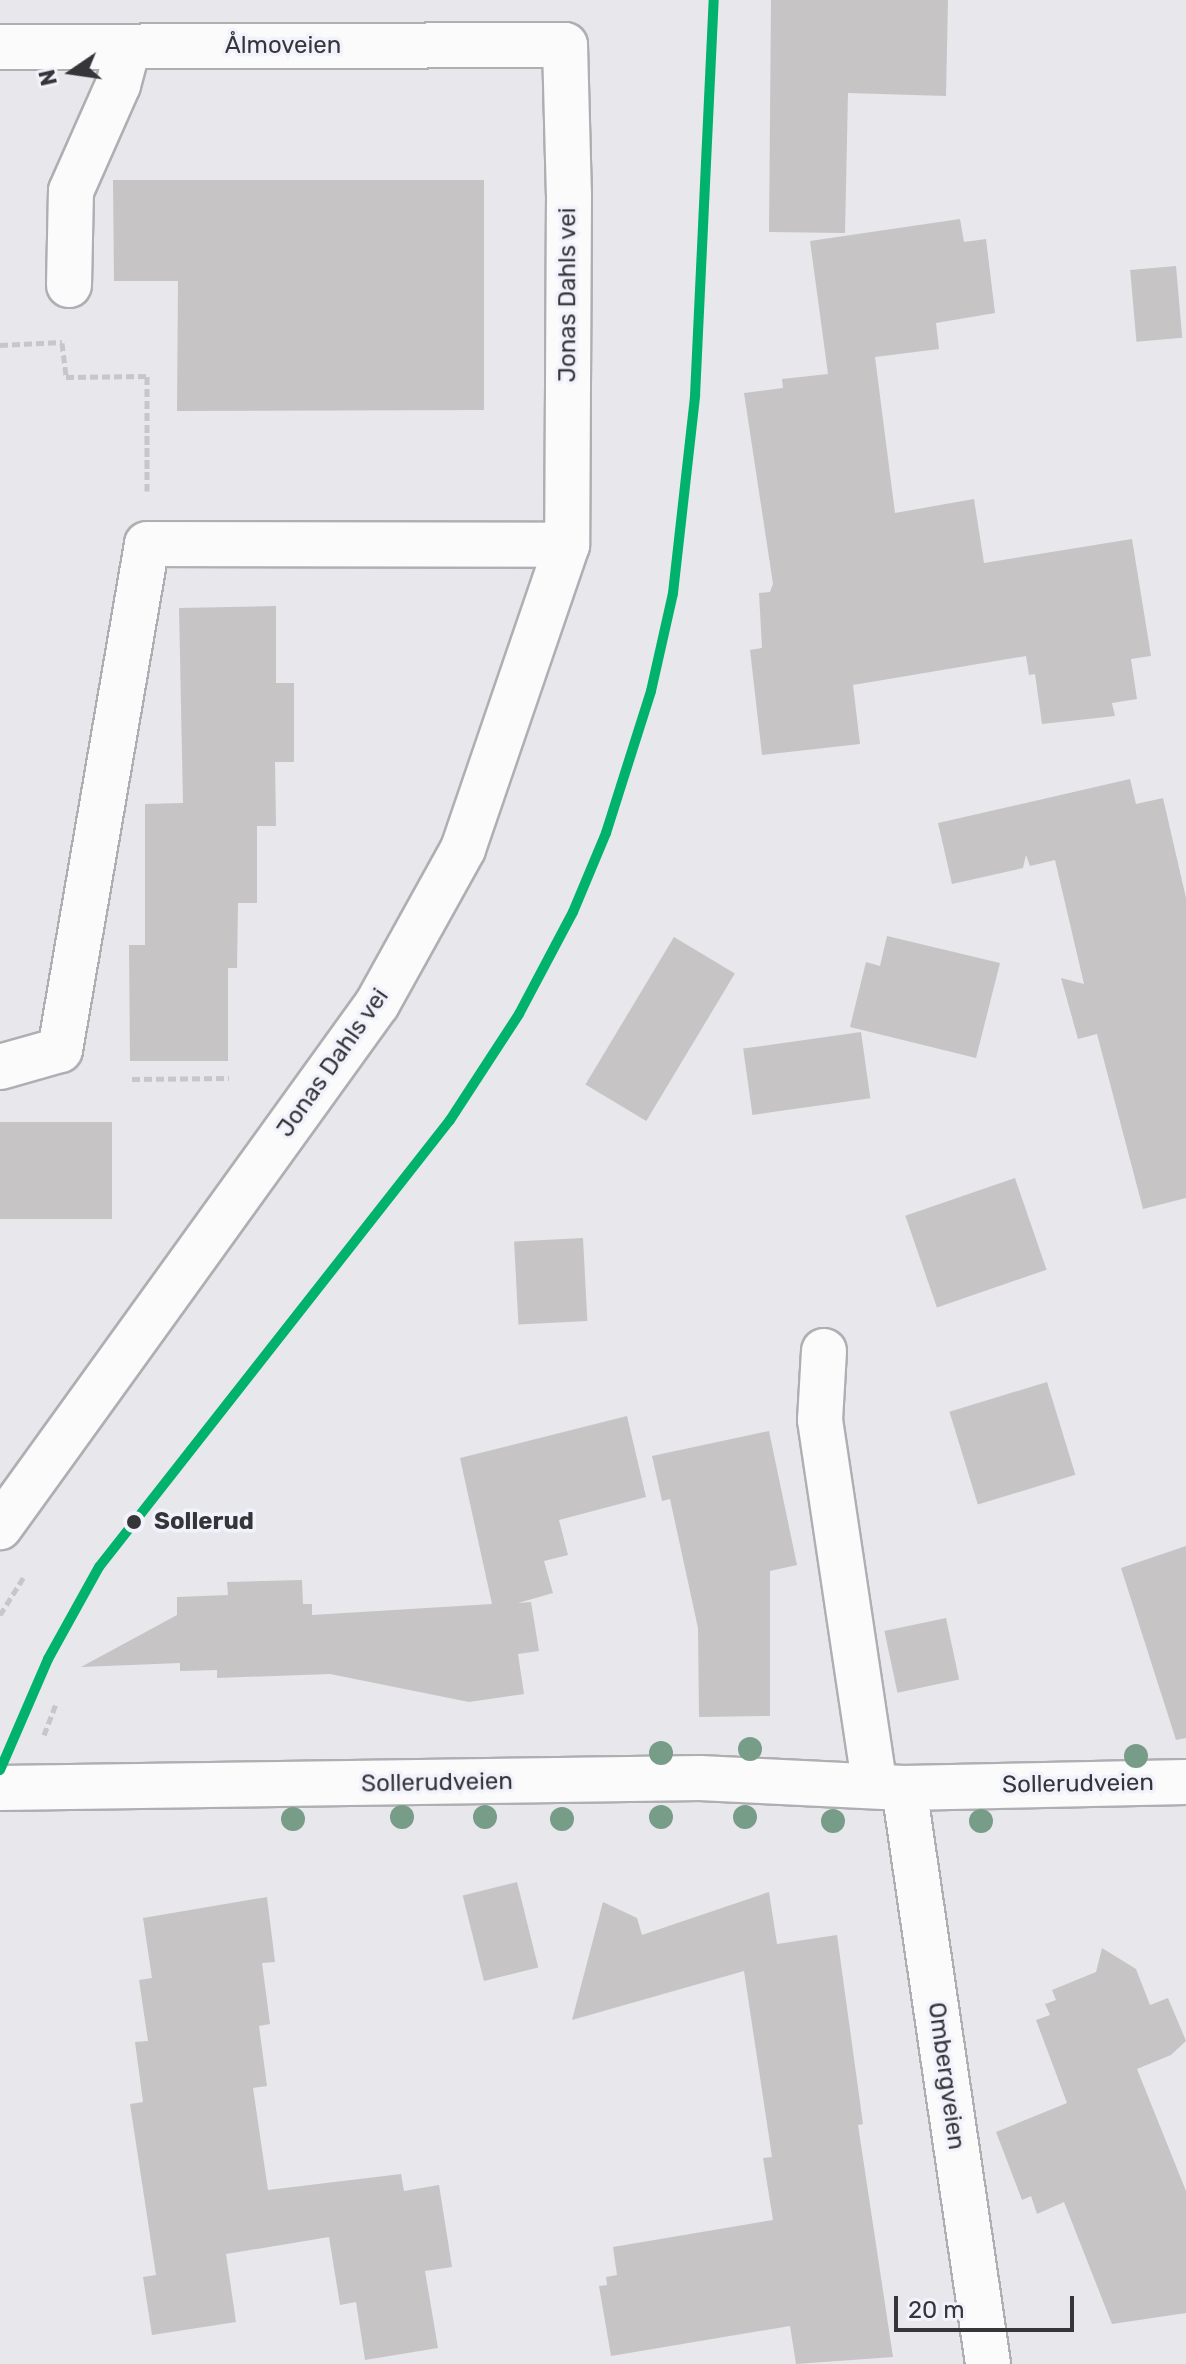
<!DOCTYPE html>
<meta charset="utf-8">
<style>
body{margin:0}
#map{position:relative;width:1186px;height:2364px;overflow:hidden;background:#e7e7ec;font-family:Rubik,sans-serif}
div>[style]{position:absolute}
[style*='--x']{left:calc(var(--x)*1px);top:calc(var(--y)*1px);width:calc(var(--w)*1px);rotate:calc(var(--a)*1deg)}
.building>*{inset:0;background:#c7c4c6;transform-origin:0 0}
.path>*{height:5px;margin-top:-2.5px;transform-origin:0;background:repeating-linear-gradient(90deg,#c7c7c9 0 8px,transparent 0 12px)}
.roads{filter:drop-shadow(2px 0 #afafb3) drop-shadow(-2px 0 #afafb3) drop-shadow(0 2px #afafb3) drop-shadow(0 -2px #afafb3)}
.minor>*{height:44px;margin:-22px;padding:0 22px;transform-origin:22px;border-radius:22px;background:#fbfbfc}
.tram-1>*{height:10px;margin:-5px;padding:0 5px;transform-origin:5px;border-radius:5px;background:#00b26b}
.trees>*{width:24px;height:24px;margin:-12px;border-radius:50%;background:#779d88}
.dots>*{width:22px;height:22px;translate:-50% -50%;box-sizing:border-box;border:4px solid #f2f2fc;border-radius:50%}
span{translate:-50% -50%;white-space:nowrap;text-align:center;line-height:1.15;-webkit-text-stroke:7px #f2f2fc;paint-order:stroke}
.street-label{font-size:24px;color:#36363a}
.stop-label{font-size:24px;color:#36363a;font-weight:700}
.left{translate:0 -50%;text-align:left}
.north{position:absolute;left:32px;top:32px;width:80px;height:80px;-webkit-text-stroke:6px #f2f2fc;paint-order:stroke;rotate:257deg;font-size:22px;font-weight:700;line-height:32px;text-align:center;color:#36363a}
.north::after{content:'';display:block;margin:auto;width:28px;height:36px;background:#36363a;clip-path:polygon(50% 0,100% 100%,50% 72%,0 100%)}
.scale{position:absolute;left:894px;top:2296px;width:180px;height:36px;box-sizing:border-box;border:4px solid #36363a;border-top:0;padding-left:10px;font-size:24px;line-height:28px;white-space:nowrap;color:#36363a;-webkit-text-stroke:6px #f2f2fc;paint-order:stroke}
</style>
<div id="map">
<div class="building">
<div style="clip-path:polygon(771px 0,948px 0,946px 96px,848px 93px,845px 233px,769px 232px)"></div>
<div style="clip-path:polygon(113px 180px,484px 180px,484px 410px,177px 411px,178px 281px,114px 281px)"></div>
<div style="clip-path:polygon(960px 219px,964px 242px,986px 239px,995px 313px,936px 323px,939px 349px,875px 357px,895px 513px,974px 499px,984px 563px,1132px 539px,1151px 656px,1131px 659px,1137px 699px,1112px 703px,1115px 716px,1042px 724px,1035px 674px,1029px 675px,1026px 656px,853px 685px,860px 744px,762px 755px,750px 650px,762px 648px,759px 593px,770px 592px,773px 584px,744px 393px,783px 388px,782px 379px,828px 374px,810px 241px)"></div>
<div style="left:1176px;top:266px;width:72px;height:46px;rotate:85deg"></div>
<div style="clip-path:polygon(276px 606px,276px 683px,294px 683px,294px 762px,275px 762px,276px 826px,257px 826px,257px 903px,238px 903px,237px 968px,228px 968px,228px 1061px,130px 1061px,129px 945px,145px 945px,145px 804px,183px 803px,179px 608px)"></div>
<div style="clip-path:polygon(1130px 779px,1136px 804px,1163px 798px,1186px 898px,1186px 1198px,1143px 1209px,1097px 1034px,1078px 1039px,1061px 978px,1084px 984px,1055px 860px,1030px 866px,1026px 855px,1023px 868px,952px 884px,938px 823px)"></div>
<div style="clip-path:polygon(887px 936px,1000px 963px,976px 1058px,850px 1027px,866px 962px,880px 966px)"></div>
<div style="left:674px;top:937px;width:71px;height:172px;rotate:31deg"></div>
<div style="left:861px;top:1032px;width:67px;height:119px;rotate:82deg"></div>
<div style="left:0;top:1122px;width:112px;height:97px"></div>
<div style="left:1015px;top:1178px;width:97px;height:116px;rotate:71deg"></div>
<div style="left:583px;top:1238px;width:83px;height:69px;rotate:87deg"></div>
<div style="left:1047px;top:1382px;width:97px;height:102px;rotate:73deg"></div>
<div style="clip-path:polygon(627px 1416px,646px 1497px,559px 1520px,568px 1555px,544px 1561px,553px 1593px,518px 1603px,531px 1602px,539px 1651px,518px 1654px,524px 1694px,469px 1702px,330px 1674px,217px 1678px,217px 1670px,180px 1671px,180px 1663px,81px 1667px,177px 1615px,177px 1597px,228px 1595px,227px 1582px,302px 1580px,303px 1604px,312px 1604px,312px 1615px,492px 1604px,460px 1458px)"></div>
<div style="clip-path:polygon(769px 1431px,797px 1565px,770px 1571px,770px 1716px,699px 1717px,698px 1628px,670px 1499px,662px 1501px,652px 1456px)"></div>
<div style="clip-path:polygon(1186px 1546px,1186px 1738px,1176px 1740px,1121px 1568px)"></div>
<div style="left:946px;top:1618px;width:63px;height:63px;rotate:78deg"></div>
<div style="left:517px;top:1882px;width:88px;height:56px;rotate:76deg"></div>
<div style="clip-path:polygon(769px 1892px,777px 1944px,837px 1935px,863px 2124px,858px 2125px,893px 2357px,796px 2364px,790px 2326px,611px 2356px,599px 2286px,607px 2285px,606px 2277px,617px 2275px,613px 2247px,773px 2220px,763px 2158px,772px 2157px,744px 1971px,572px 2020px,603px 1902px,637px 1918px,642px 1935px)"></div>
<div style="clip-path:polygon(267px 1897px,275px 1962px,262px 1963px,270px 2024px,259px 2026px,267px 2086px,253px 2088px,268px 2190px,401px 2174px,404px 2191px,439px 2185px,452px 2267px,425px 2271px,438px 2348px,365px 2360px,356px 2302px,340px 2305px,329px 2237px,226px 2254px,236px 2322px,152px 2335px,143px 2277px,156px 2275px,130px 2104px,143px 2102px,135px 2042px,148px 2041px,139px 1980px,152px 1978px,143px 1918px)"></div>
<div style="clip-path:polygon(1102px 1948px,1136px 1969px,1150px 2005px,1168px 1998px,1186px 2041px,1171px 2055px,1137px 2069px,1186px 2191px,1186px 2313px,1112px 2324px,1064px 2202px,1037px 2214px,1031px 2196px,1022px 2200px,996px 2132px,1067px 2103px,1036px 2020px,1050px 2015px,1045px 2004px,1056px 2000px,1052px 1990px,1096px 1972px)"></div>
</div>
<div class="path">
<div style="--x:62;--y:343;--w:34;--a:83"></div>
<div style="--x:66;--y:377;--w:81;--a:-0.7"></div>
<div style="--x:147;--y:376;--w:115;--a:90"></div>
<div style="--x:0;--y:345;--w:62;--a:-2.8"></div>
<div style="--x:132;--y:1079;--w:97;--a:-0.6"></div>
<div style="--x:0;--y:1615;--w:47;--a:-58"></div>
<div style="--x:44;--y:1735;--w:34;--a:-69"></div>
</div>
<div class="roads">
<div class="minor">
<div style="--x:0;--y:47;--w:565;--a:-0.2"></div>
<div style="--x:565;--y:45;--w:150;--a:88.5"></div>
<div style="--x:569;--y:195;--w:350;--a:90.3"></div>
<div style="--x:567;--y:545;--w:321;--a:108.9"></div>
<div style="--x:463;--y:849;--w:177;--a:119"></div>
<div style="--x:377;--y:1004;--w:645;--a:125.79"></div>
<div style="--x:69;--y:285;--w:94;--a:-88.8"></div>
<div style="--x:71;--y:191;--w:116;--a:-66.1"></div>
<div style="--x:118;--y:85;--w:39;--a:-75"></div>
<div style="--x:0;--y:1067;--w:62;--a:-15.8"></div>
<div style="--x:60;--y:1050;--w:513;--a:-80.24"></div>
<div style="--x:147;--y:544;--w:420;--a:0.1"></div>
<div style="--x:824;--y:1351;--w:69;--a:93.3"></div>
<div style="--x:820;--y:1420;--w:370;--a:81.5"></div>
<div style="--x:0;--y:1788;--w:700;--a:-0.82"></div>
<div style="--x:700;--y:1778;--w:204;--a:2.8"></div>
<div style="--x:904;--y:1788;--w:282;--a:-1.2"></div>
<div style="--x:904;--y:1788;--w:582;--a:81.7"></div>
</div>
</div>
<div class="tram-1">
<div style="--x:0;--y:1770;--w:121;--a:-66.6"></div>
<div style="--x:48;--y:1659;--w:105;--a:-61"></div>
<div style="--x:99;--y:1567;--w:568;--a:-51.86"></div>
<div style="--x:450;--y:1120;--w:126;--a:-56.9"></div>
<div style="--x:519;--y:1014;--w:115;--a:-62.1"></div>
<div style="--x:573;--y:912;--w:86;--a:-67.3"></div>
<div style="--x:606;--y:833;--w:149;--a:-72.4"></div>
<div style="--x:651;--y:691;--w:100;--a:-77.3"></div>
<div style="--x:673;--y:593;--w:198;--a:-83.6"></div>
<div style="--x:695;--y:396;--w:396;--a:-87.3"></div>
</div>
<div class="trees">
<div style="left:750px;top:1749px"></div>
<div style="left:661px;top:1753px"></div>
<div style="left:1136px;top:1756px"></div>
<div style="left:402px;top:1817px"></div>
<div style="left:485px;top:1817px"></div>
<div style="left:661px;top:1817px"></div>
<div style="left:745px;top:1817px"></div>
<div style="left:293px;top:1819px"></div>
<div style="left:562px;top:1819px"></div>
<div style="left:833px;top:1821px"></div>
<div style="left:981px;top:1821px"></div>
</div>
<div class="dots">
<div style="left:134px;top:1522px;background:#36363a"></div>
</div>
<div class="street-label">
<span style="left:283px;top:46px">Ålmoveien</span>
<span style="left:568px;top:295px;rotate:-90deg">Jonas Dahls vei</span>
<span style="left:333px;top:1063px;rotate:-55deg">Jonas Dahls vei</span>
<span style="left:437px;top:1783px;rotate:-1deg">Sollerudveien</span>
<span style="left:1078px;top:1784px;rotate:-1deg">Sollerudveien</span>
<span style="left:946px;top:2076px;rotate:82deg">Ombergveien</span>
</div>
<div class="stop-label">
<span class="left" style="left:154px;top:1522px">Sollerud</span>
</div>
<div class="north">N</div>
<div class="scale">20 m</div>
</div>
